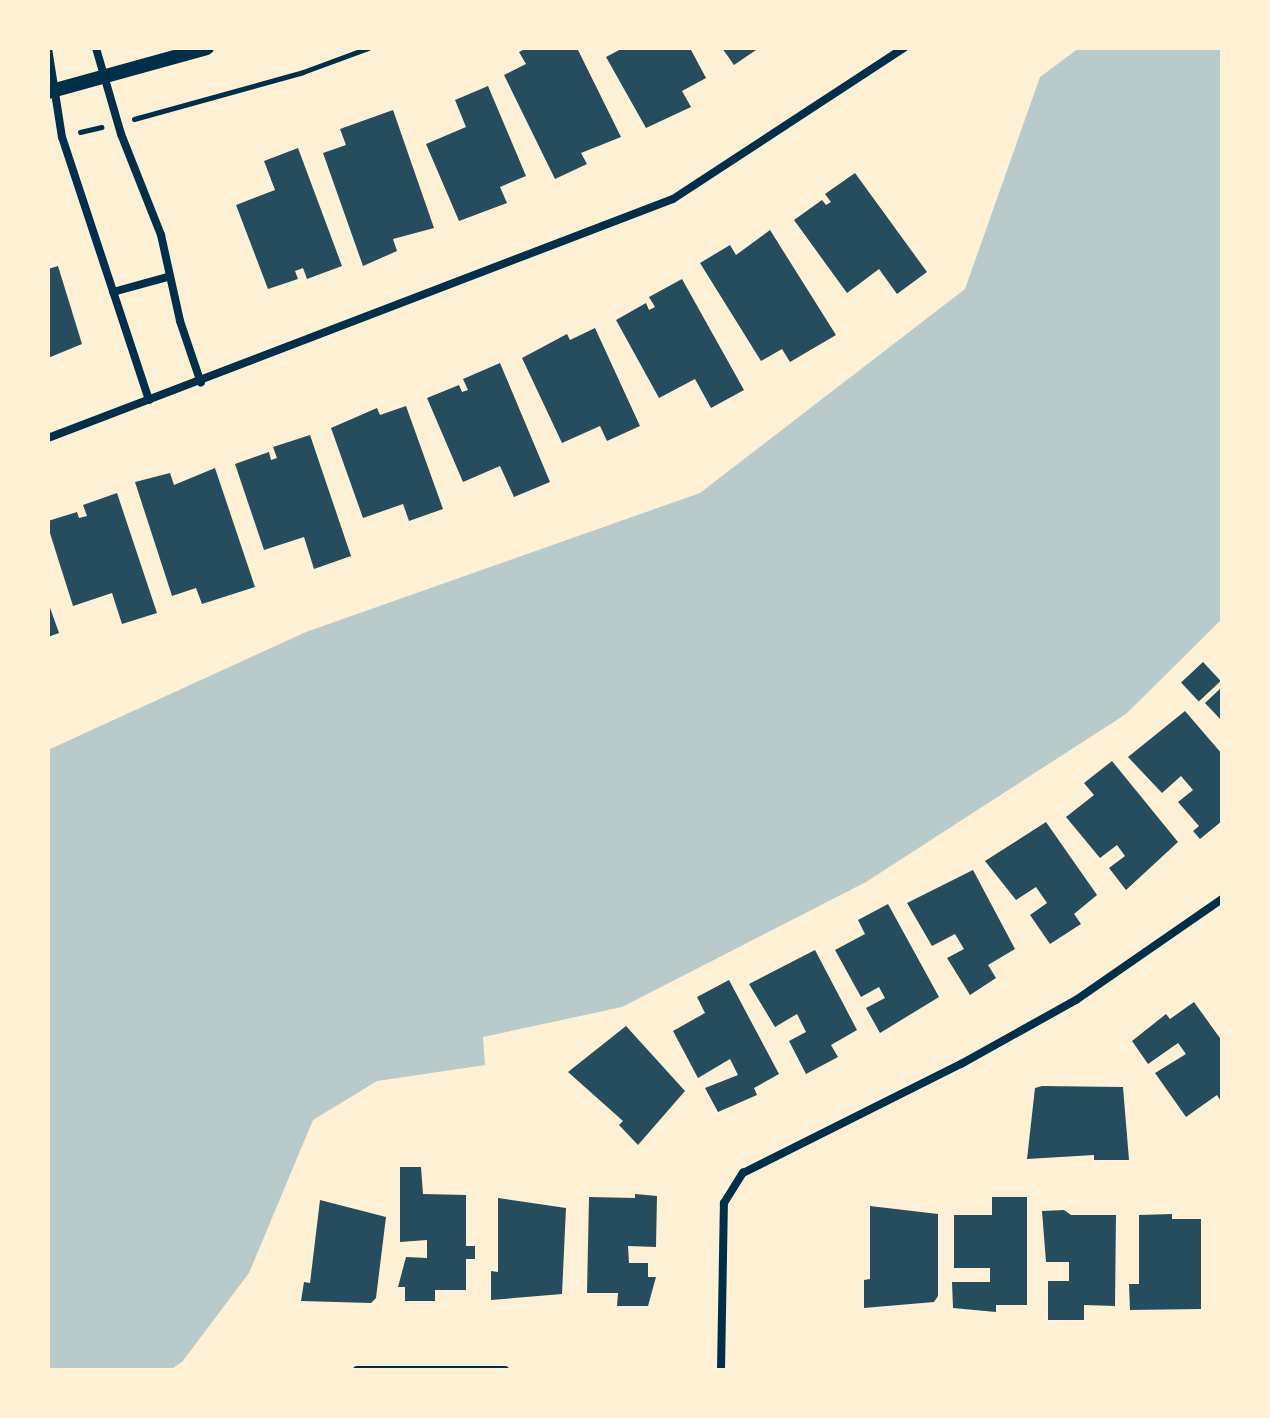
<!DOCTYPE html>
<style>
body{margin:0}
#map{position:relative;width:1270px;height:1418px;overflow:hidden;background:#fdf0d5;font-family:Georgia,serif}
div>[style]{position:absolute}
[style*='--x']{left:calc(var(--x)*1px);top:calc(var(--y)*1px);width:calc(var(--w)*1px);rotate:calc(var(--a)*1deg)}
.green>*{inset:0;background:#b9caca}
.building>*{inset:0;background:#264d5e;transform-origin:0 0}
.path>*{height:5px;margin:-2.5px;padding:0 2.5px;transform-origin:2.5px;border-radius:2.5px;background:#003049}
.minor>*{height:8px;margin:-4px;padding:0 4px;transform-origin:4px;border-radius:4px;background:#003049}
.tertiary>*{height:14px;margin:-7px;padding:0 7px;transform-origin:7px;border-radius:7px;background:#003049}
span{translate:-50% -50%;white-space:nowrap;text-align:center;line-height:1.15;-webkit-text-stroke:6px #fdf0d5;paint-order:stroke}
.frame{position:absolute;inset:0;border:50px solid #fdf0d5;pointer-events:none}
</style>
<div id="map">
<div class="green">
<div style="clip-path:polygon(1079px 48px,1222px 48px,1222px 619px,1126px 714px,866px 882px,622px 1007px,483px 1037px,485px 1065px,377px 1081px,313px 1120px,249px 1273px,182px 1362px,170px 1370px,48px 1370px,48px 750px,306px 632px,700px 493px,965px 289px,1040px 77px)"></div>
</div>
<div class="building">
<div style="clip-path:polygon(527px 48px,577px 48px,621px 137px,581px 153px,587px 164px,555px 179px,504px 75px,526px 64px,519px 52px)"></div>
<div style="clip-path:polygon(623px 48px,690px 48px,706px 78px,682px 91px,691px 107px,646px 128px,606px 57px)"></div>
<div style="clip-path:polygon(722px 48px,759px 48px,734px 65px)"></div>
<div style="clip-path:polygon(488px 86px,526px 176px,500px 187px,507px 203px,459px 221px,426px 144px,466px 127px,455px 100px)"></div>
<div style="clip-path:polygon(393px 110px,434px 228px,393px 239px,397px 251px,363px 266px,323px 153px,346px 145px,340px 129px)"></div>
<div style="clip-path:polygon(298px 148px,342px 266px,307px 279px,303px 268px,295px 271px,298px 279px,268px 289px,236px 205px,275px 190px,264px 161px)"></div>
<div style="clip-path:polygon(855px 173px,927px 272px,897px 294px,879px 269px,847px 293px,794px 220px,822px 200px,826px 205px,831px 202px,825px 194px)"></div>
<div style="clip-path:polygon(770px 230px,836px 335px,790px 362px,782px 349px,761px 361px,700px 263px,730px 245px,736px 255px)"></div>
<div style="clip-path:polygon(58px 266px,82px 344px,48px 358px,48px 269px)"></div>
<div style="clip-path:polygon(682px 279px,744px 390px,711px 408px,695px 379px,659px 398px,616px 320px,646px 303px,649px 310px,655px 307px,649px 297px)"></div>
<div style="clip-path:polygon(595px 328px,640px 426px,607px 441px,600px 426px,562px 443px,522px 358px,567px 334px,570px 340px)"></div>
<div style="clip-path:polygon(500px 363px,550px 482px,514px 497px,500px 466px,463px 482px,427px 398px,459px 385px,462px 392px,468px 390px,463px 379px)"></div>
<div style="clip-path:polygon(406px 406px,443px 509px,409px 521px,403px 504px,363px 518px,331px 428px,377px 408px,380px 415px)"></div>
<div style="clip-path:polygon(310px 435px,351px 556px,314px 569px,304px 537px,264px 550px,235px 464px,269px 452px,271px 460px,277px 458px,273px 447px)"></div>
<div style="clip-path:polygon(215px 468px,255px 587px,202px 604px,196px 588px,172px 596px,135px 482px,170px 473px,174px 485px)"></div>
<div style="clip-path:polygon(117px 493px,157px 613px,122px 624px,112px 593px,73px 606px,48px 527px,48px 521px,77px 512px,79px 518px,87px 516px,83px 505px)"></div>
<div style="clip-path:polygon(48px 602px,59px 633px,48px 637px)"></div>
<div style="left:1203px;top:662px;width:26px;height:30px;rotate:47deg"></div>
<div style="clip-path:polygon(1222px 687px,1222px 721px,1205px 703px)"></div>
<div style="clip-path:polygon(1185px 711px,1222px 754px,1222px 821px,1200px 839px,1193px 831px,1199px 826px,1178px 802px,1193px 790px,1181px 776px,1162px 793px,1128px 757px)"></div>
<div style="clip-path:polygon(1112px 761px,1178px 842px,1126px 890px,1109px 868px,1125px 856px,1117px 845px,1100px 858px,1066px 817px,1094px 795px,1084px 783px)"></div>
<div style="clip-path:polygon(1046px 822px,1097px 895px,1074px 914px,1081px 924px,1050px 944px,1030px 915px,1047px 903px,1036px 887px,1016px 900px,985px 861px)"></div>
<div style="clip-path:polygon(973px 870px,1015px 949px,988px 965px,996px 978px,970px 995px,947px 958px,964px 949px,955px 934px,932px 946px,907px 903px)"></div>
<div style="clip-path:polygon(888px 904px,939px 997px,880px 1033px,866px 1008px,885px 998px,879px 987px,861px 997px,835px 950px,865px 934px,858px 920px)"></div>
<div style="clip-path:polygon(815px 950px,857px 1030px,831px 1045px,838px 1057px,806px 1074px,789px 1041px,806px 1032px,797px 1014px,775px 1027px,749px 984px)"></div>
<div style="clip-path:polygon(729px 980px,779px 1074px,754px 1088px,757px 1095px,718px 1112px,705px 1088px,738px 1075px,730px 1059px,698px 1078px,673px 1031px,705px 1013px,697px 997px)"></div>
<div style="clip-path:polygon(1194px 1002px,1222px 1041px,1222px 1103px,1217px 1095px,1186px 1117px,1155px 1073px,1186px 1054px,1178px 1043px,1148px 1064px,1132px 1041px,1166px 1014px,1170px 1019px)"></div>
<div style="clip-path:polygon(626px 1026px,685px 1091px,638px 1145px,619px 1125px,623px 1121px,568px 1072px)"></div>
<div style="clip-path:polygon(1042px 1086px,1123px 1087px,1129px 1160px,1094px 1160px,1094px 1155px,1027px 1159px,1035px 1088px)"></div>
<div style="clip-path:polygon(400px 1167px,421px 1167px,423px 1194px,466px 1195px,466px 1246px,475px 1246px,475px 1259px,466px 1259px,466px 1290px,435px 1290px,435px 1301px,405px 1301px,405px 1287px,398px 1287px,406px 1257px,427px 1258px,427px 1240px,400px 1242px)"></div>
<div style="clip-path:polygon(635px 1194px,657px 1196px,656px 1247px,628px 1246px,629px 1263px,648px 1263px,648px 1277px,656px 1277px,648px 1306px,617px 1306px,618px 1293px,587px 1293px,589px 1197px,635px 1198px)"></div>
<div style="clip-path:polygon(992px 1197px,1027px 1197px,1027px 1305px,996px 1305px,996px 1312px,953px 1308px,952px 1282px,990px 1282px,990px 1268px,954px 1268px,954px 1215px,992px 1215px)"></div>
<div style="clip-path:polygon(498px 1198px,566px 1208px,562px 1294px,491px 1300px,491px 1271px,498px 1272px)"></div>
<div style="clip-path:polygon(320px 1200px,386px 1217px,376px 1298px,371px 1303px,301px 1301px,304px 1282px,310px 1283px)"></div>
<div style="clip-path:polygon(870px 1206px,938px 1214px,938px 1296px,934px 1302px,864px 1308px,864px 1280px,870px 1279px)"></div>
<div style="clip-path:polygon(1064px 1210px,1071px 1215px,1116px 1215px,1115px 1306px,1084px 1305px,1084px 1320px,1048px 1320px,1048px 1281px,1069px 1281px,1069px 1262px,1046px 1262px,1042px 1211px)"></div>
<div style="clip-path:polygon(1172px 1214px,1172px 1219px,1201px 1219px,1201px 1309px,1130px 1310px,1129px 1284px,1139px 1284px,1139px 1215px)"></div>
</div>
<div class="path">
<div style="--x:134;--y:119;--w:175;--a:-15.5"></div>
<div style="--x:303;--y:72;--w:69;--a:-20.3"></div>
<div style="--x:80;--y:132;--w:22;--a:-13"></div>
</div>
<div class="minor">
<div style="--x:48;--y:48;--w:90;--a:81.1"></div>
<div style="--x:62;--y:137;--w:277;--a:71.7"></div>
<div style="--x:96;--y:48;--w:90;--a:73.8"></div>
<div style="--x:121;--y:134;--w:109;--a:68.4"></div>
<div style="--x:161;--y:235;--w:88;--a:77.5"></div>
<div style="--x:180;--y:321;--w:65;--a:71.3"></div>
<div style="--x:113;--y:292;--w:57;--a:-15.3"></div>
<div style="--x:48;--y:438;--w:669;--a:-20.93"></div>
<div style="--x:673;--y:199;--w:276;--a:-33.2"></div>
<div style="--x:357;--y:1370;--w:148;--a:0"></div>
<div style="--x:721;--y:1370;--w:167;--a:-89"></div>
<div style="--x:724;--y:1203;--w:36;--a:-58"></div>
<div style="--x:743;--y:1173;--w:244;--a:-26.6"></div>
<div style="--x:961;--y:1064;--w:132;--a:-29.1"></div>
<div style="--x:1076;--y:1000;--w:178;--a:-34.7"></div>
</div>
<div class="tertiary">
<div style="--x:48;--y:92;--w:165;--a:-15.5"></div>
</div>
<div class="frame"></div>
</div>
